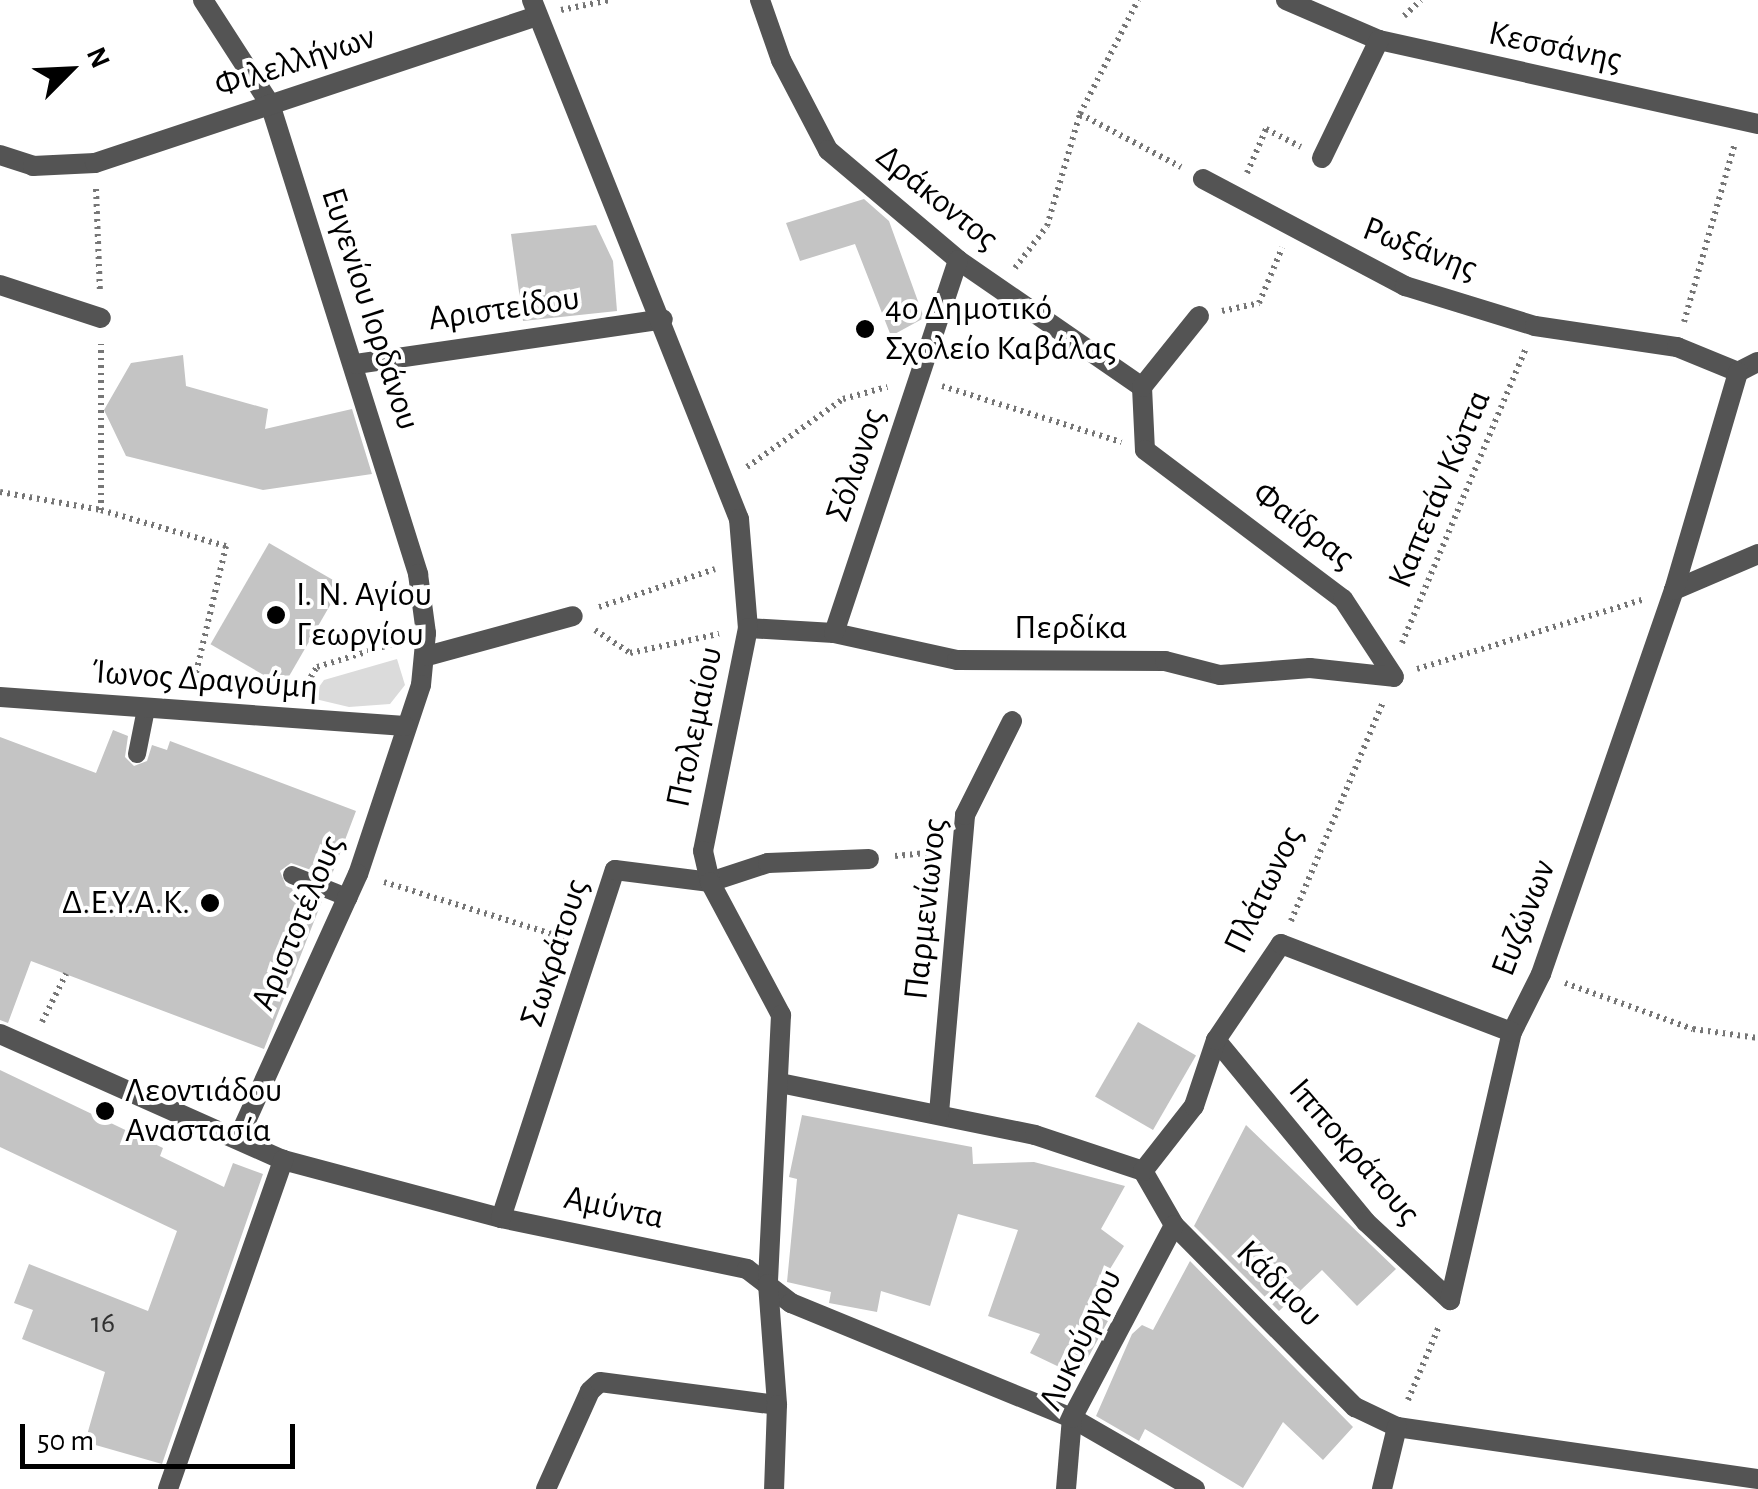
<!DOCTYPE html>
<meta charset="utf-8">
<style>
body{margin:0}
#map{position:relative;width:1758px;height:1489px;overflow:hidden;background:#fff;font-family:"Alegreya Sans",sans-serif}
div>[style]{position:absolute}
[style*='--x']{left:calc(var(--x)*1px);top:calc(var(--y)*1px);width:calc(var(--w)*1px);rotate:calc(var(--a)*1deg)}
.green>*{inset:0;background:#dbdbdb}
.building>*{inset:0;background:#c4c4c4;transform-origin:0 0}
.path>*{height:6px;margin-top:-3px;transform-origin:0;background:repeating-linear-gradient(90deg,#767676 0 2.5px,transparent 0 7.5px)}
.service>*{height:18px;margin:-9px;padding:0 9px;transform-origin:9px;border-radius:9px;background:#545454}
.minor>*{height:20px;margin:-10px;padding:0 10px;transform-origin:10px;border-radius:10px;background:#545454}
.tertiary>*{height:20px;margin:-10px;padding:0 10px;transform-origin:10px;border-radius:10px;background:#545454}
.dots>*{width:28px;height:28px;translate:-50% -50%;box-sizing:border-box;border:5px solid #fff;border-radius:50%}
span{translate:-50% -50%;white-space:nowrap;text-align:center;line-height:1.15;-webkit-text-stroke:8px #fff;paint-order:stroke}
.number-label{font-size:30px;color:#313131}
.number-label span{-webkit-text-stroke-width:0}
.street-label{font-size:35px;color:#000}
.poi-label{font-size:35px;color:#000}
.left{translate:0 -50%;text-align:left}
.right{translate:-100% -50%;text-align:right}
.north{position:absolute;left:20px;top:20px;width:100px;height:100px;-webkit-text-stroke:8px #fff;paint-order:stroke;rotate:66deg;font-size:28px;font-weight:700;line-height:40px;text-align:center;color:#000}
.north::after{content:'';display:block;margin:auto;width:35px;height:45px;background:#000;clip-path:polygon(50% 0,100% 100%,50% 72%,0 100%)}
.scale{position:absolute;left:20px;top:1424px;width:275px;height:45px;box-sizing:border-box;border:5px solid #000;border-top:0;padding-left:12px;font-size:30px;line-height:35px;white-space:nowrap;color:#000;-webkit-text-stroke:8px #fff;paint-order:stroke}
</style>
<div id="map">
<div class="green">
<div style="clip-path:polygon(397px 659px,405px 685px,390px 704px,349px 707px,311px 698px,324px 680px)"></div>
</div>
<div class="building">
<div style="clip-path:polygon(864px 199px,889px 221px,924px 318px,891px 336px,855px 244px,800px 261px,786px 223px)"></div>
<div style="clip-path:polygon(596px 225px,613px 261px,617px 311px,523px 321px,511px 234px)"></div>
<div style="clip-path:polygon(183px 355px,186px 386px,268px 409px,265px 429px,352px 409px,372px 474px,263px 490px,126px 456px,104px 410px,131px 363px)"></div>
<div style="left:269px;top:543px;width:84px;height:117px;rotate:30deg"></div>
<div style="clip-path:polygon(113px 730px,128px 736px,125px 757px,134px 766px,147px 761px,152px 745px,167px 750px,170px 741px,356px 811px,331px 877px,291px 863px,280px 871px,286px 886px,322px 901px,264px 1049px,31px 961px,8px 1023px,0 1020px,0 737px,96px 773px)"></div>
<div style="left:1138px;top:1022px;width:67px;height:86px;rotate:30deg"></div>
<div style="clip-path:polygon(0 1070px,163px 1148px,160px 1156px,224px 1187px,233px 1163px,263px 1174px,162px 1464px,85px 1442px,105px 1372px,22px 1339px,33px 1310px,14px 1303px,29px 1264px,148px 1311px,177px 1231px,0 1147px)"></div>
<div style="clip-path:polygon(802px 1115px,972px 1147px,973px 1164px,1034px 1162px,1125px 1186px,1101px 1229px,1124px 1246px,1085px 1310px,1108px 1321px,1078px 1376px,1030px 1353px,1040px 1334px,988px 1316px,1018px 1230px,958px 1214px,930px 1306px,881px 1291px,877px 1312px,829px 1303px,831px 1292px,787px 1282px,797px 1179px,789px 1177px)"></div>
<div style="clip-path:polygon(1246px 1125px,1396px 1269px,1357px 1306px,1322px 1270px,1279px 1311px,1194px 1226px)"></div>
<div style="clip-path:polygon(1190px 1261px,1353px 1427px,1323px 1460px,1283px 1422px,1243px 1488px,1145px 1429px,1139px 1441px,1096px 1416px,1132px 1334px,1142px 1325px,1153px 1330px)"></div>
</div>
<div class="path">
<div style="--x:561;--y:10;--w:50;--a:-11.5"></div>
<div style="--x:1404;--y:16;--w:23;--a:-43"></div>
<div style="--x:1080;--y:114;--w:114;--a:27.7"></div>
<div style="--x:1247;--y:173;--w:48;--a:-66.6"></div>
<div style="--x:1266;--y:129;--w:39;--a:27"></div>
<div style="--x:96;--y:189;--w:102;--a:87.8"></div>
<div style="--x:1015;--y:268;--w:53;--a:-52.7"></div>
<div style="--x:1047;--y:226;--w:117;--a:-73.6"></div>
<div style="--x:1080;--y:114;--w:128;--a:-63"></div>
<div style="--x:1222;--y:311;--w:38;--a:-12"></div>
<div style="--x:1259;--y:303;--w:60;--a:-67.3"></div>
<div style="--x:1684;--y:322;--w:183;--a:-74.1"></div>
<div style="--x:942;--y:386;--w:188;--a:17.4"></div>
<div style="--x:747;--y:467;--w:118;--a:-35.3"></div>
<div style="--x:843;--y:399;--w:46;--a:-15.3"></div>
<div style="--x:0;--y:492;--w:103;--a:10.1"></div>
<div style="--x:101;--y:510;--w:166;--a:-90"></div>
<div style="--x:101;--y:510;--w:130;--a:16.1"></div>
<div style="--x:226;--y:546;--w:144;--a:103.3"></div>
<div style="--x:599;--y:607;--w:122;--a:-18.1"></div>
<div style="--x:595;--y:630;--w:42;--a:33.3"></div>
<div style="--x:630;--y:653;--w:91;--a:-12.1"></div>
<div style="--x:1402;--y:643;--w:318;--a:-67.2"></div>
<div style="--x:1417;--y:669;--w:238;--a:-17.1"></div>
<div style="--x:303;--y:690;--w:27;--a:-59"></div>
<div style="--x:317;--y:667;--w:86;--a:-17"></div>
<div style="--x:895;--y:856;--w:42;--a:-5.4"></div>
<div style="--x:384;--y:882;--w:193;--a:17.2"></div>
<div style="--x:1291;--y:921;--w:238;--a:-67.2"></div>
<div style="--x:1565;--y:983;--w:136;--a:19.8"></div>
<div style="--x:1693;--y:1029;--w:66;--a:7.9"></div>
<div style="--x:42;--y:1022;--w:54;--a:-63.4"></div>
<div style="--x:1408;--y:1400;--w:82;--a:-67.2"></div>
</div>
<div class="service">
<div style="--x:137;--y:754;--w:46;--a:-78.7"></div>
<div style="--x:292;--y:875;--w:61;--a:22"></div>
</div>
<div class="minor">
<div style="--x:203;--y:0;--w:124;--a:57.2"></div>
<div style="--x:270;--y:104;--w:493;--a:72.5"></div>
<div style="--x:418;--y:574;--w:60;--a:82.3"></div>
<div style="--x:426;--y:633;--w:52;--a:95.5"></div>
<div style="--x:421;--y:685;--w:199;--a:108.4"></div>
<div style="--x:358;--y:874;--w:291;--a:114.4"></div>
<div style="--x:760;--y:0;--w:64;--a:70.7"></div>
<div style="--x:781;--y:60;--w:102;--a:62.4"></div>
<div style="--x:828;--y:150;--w:170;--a:40.2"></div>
<div style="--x:958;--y:260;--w:224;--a:34.6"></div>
<div style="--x:1142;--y:387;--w:63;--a:87.3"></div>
<div style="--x:1145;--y:450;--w:248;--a:37"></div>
<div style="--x:1343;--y:599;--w:93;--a:56.8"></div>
<div style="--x:1286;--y:0;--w:101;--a:23.3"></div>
<div style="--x:1379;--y:40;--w:388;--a:12.5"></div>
<div style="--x:0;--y:155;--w:35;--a:18"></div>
<div style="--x:33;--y:166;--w:62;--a:-2.8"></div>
<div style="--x:95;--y:163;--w:465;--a:-18.4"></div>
<div style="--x:1322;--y:158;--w:131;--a:-64.2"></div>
<div style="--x:1203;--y:179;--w:229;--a:27.9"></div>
<div style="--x:1405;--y:286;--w:136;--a:17.1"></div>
<div style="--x:1535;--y:326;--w:144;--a:8.4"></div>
<div style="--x:1677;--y:347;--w:66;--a:22.3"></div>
<div style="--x:1738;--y:372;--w:22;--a:-27"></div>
<div style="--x:0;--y:285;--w:106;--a:18.1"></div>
<div style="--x:356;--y:364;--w:310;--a:-8.3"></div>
<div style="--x:1142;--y:387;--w:91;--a:-51.2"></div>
<div style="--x:1674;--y:590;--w:91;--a:-23.2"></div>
<div style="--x:748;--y:628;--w:86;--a:3.3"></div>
<div style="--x:834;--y:633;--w:126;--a:12.4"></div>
<div style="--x:957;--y:660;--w:208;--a:0.3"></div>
<div style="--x:1165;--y:661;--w:57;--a:14.3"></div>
<div style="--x:1220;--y:675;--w:90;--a:-4.4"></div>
<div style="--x:1310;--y:668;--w:84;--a:6.1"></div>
<div style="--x:834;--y:633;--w:393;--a:-71.6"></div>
<div style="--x:427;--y:656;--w:151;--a:-15.3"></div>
<div style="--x:0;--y:697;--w:406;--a:4.1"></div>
<div style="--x:0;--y:1034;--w:310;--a:24"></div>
<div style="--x:283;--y:1160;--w:226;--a:14.9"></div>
<div style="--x:501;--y:1218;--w:251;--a:11.7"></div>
<div style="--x:747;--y:1269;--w:56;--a:37.7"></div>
<div style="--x:791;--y:1303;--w:304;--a:22.3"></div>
<div style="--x:1072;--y:1418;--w:142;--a:30"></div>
<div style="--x:1216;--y:1040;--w:236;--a:50.5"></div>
<div style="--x:1366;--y:1222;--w:115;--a:42.9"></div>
<div style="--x:1450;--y:1300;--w:275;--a:-77"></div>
<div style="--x:1512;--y:1032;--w:65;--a:-63.4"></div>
<div style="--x:1541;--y:974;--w:406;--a:-70.9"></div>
<div style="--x:1674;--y:590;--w:227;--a:-73.6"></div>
<div style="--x:780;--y:1083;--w:260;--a:11.5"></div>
<div style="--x:1035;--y:1135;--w:114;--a:18.4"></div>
<div style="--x:1143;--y:1171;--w:62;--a:60.1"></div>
<div style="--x:1174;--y:1225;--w:257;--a:45.2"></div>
<div style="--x:1355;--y:1407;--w:47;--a:25.5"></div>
<div style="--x:1397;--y:1427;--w:365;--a:8.2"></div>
<div style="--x:939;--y:1113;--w:299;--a:-85"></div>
<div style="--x:965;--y:815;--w:105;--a:-63.4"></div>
<div style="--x:1143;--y:1171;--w:83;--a:-51.9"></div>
<div style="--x:1194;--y:1106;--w:70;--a:-71.6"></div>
<div style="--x:1216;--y:1040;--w:116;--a:-55.9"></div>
<div style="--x:1281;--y:944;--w:247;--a:20.9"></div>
<div style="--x:501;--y:1218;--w:366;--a:-71.9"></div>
<div style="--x:615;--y:870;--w:96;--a:7.2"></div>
<div style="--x:710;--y:882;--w:61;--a:-18.1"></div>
<div style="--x:768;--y:863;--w:101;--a:-2.3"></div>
<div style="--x:168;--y:1489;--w:349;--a:-70.7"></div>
<div style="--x:546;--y:1489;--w:107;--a:-65.8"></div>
<div style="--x:590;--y:1391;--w:13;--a:-42"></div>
<div style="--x:600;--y:1382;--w:178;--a:7.4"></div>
<div style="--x:1066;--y:1489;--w:71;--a:-85.2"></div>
<div style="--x:1072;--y:1418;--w:218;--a:-62.1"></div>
<div style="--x:1382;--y:1489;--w:64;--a:-76.4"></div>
</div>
<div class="tertiary">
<div style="--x:532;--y:0;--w:559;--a:68.26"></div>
<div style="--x:739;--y:519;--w:109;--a:85.3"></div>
<div style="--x:748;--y:628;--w:227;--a:101.4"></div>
<div style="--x:703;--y:851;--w:32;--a:77"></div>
<div style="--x:710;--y:882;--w:151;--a:61.9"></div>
<div style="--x:781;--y:1015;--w:269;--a:92.8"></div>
<div style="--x:768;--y:1284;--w:121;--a:85.7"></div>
<div style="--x:777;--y:1405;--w:84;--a:92"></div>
</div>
<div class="dots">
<div style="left:865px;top:329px;background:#000"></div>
<div style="left:276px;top:615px;background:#000"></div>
<div style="left:210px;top:903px;background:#000"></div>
<div style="left:105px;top:1111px;background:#000"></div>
</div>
<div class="number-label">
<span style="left:103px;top:1323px">16</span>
</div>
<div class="street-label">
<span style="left:1555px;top:47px;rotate:12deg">Κεσσάνης</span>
<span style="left:295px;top:62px;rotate:-18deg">Φιλελλήνων</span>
<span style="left:937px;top:198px;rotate:39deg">Δράκοντος</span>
<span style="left:1420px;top:249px;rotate:21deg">Ρωξάνης</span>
<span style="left:370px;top:309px;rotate:72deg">Ευγενίου Ιορδάνου</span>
<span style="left:504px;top:309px;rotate:-8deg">Αριστείδου</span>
<span style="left:856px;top:465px;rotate:-71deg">Σόλωνος</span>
<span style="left:1440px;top:489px;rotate:-67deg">Καπετάν Κώττα</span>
<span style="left:1303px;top:526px;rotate:38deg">Φαίδρας</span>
<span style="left:1071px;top:628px">Περδίκα</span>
<span style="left:205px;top:680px;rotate:4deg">Ίωνος Δραγούμη</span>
<span style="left:695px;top:727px;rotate:-78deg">Πτολεμαίου</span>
<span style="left:1264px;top:890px;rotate:-64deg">Πλάτωνος</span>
<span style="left:926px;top:909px;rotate:-84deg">Παρμενίωνος</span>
<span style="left:1524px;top:918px;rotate:-69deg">Ευζώνων</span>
<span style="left:298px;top:923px;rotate:-67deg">Αριστοτέλους</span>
<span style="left:555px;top:953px;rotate:-72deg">Σωκράτους</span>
<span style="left:1354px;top:1152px;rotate:49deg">Ιπποκράτους</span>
<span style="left:614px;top:1208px;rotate:12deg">Αμύντα</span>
<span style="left:1279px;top:1284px;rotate:45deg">Κάδμου</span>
<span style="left:1081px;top:1340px;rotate:-65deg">Λυκούργου</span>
</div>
<div class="poi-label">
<span class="left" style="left:885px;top:329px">4ο Δημοτικό<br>Σχολείο Καβάλας</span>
<span class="left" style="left:296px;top:615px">Ι. Ν. Αγίου<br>Γεωργίου</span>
<span class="right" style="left:190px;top:903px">Δ.Ε.Υ.Α.Κ.</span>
<span class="left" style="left:125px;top:1111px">Λεοντιάδου<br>Αναστασία</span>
</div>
<div class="north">N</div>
<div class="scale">50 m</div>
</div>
